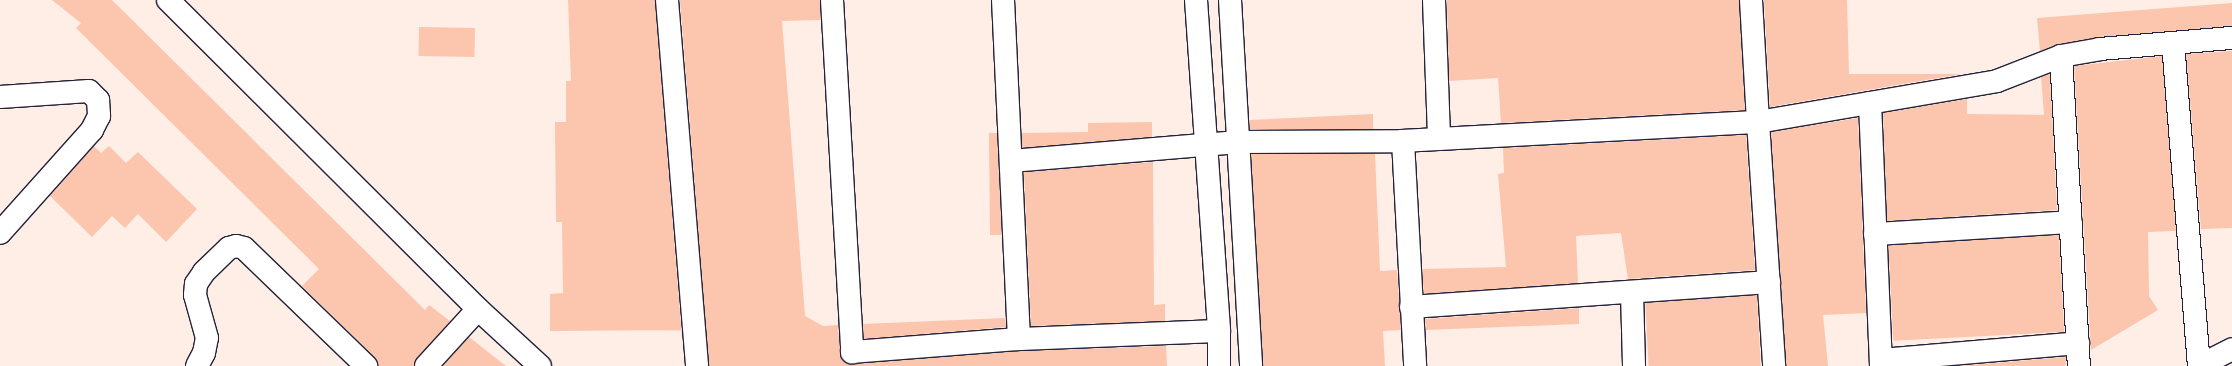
<!DOCTYPE html>
<style>
body{margin:0}
#map{position:relative;width:2232px;height:366px;overflow:hidden;background:#feeee6;font-family:"Architects Daughter",sans-serif}
div>[style]{position:absolute}
[style*='--x']{left:calc(var(--x)*1px);top:calc(var(--y)*1px);width:calc(var(--w)*1px);rotate:calc(var(--a)*1deg)}
.building>*{inset:0;background:#fbc6ad;transform-origin:0 0}
.roads{filter:drop-shadow(1px 0 #22223b) drop-shadow(-1px 0 #22223b) drop-shadow(0 1px #22223b) drop-shadow(0 -1px #22223b)}
.minor>*{height:22px;margin:-11px;padding:0 11px;transform-origin:11px;border-radius:11px;background:#fff}
span{translate:-50% -50%;white-space:nowrap;text-align:center;line-height:1.15;-webkit-text-stroke:3px #fff;paint-order:stroke}
</style>
<div id="map">
<div class="building">
<div style="clip-path:polygon(52px 0,112px 0,425px 310px,429px 305px,450px 321px,417px 358px,414px 366px,378px 366px,375px 357px,302px 286px,319px 269px,76px 28px,81px 23px)"></div>
<div style="clip-path:polygon(568px 0,655px 0,682px 338px,682px 330px,550px 331px,550px 294px,563px 293px,562px 222px,556px 222px,555px 122px,566px 122px,566px 81px,571px 81px)"></div>
<div style="clip-path:polygon(680px 0,820px 0,821px 20px,782px 21px,805px 316px,823px 326px,838px 325px,840px 353px,846px 363px,1020px 351px,1166px 346px,1167px 366px,709px 366px)"></div>
<div style="clip-path:polygon(1447px 0,1739px 0,1745px 110px,1501px 123px,1498px 78px,1449px 81px)"></div>
<div style="clip-path:polygon(1764px 0,1847px 0,1849px 74px,1961px 74px,1770px 107px)"></div>
<div style="clip-path:polygon(2232px 3px,2232px 26px,2099px 37px,2059px 44px,2040px 51px,2037px 18px)"></div>
<div style="left:419px;top:27px;width:56px;height:29px;rotate:1deg"></div>
<div style="clip-path:polygon(2232px 51px,2232px 228px,2201px 229px,2186px 54px)"></div>
<div style="clip-path:polygon(2162px 56px,2176px 231px,2148px 232px,2149px 296px,2158px 310px,2091px 350px,2074px 66px)"></div>
<div style="clip-path:polygon(2050px 74px,2057px 210px,1887px 221px,1883px 113px,1967px 99px,1967px 114px,2044px 115px,2041px 77px)"></div>
<div style="clip-path:polygon(1373px 114px,1373px 129px,1250px 129px,1249px 120px)"></div>
<div style="clip-path:polygon(1858px 118px,1866px 313px,1823px 315px,1828px 366px,1786px 366px,1771px 132px)"></div>
<div style="clip-path:polygon(1152px 122px,1152px 137px,1022px 148px,1022px 133px,1088px 132px,1088px 123px)"></div>
<div style="clip-path:polygon(989px 133px,997px 133px,1002px 235px,990px 235px)"></div>
<div style="clip-path:polygon(1746px 135px,1755px 270px,1628px 279px,1621px 233px,1576px 236px,1578px 283px,1424px 294px,1422px 269px,1506px 267px,1498px 174px,1504px 173px,1503px 148px)"></div>
<div style="clip-path:polygon(94px 146px,101px 153px,109px 146px,126px 163px,138px 152px,197px 209px,166px 242px,138px 214px,125px 228px,112px 216px,92px 237px,50px 196px)"></div>
<div style="clip-path:polygon(1251px 154px,1375px 154px,1380px 271px,1397px 270px,1401px 330px,1383px 331px,1385px 366px,1263px 366px)"></div>
<div style="clip-path:polygon(1153px 162px,1154px 305px,1165px 304px,1165px 321px,1031px 326px,1024px 172px)"></div>
<div style="left:2059px;top:235px;width:97px;height:171px;rotate:87deg"></div>
<div style="left:1757px;top:295px;width:71px;height:112px;rotate:87deg"></div>
<div style="clip-path:polygon(1579px 308px,1579px 324px,1426px 330px,1425px 319px)"></div>
<div style="clip-path:polygon(1005px 309px,1006px 327px,864px 339px,863px 324px,1005px 318px)"></div>
<div style="clip-path:polygon(469px 337px,506px 366px,443px 366px)"></div>
<div style="clip-path:polygon(2066px 357px,2066px 365px,2064px 366px,1957px 366px)"></div>
</div>
<div class="roads">
<div class="minor">
<div style="--x:168;--y:0;--w:438;--a:44.9"></div>
<div style="--x:478;--y:309;--w:84;--a:42.6"></div>
<div style="--x:667;--y:0;--w:367;--a:85.3"></div>
<div style="--x:832;--y:0;--w:353;--a:86.7"></div>
<div style="--x:852;--y:352;--w:168;--a:-4.5"></div>
<div style="--x:1019;--y:339;--w:339;--a:-92.7"></div>
<div style="--x:1196;--y:0;--w:332;--a:86"></div>
<div style="--x:1219;--y:331;--w:35;--a:90"></div>
<div style="--x:1230;--y:0;--w:367;--a:86.7"></div>
<div style="--x:1434;--y:0;--w:139;--a:87.9"></div>
<div style="--x:1751;--y:0;--w:122;--a:86.7"></div>
<div style="--x:1758;--y:122;--w:242;--a:-9.7"></div>
<div style="--x:1997;--y:81;--w:69;--a:-21.3"></div>
<div style="--x:2061;--y:56;--w:40;--a:-10"></div>
<div style="--x:2100;--y:49;--w:132;--a:-4.8"></div>
<div style="--x:2173;--y:43;--w:324;--a:85.4"></div>
<div style="--x:2061;--y:56;--w:311;--a:86.7"></div>
<div style="--x:0;--y:97;--w:89;--a:-3.9"></div>
<div style="--x:89;--y:91;--w:13;--a:45"></div>
<div style="--x:98;--y:100;--w:16;--a:86"></div>
<div style="--x:99;--y:116;--w:16;--a:117"></div>
<div style="--x:92;--y:130;--w:138;--a:131.8"></div>
<div style="--x:1870;--y:103;--w:263;--a:87.6"></div>
<div style="--x:1403;--y:141;--w:225;--a:86.9"></div>
<div style="--x:1011;--y:161;--w:228;--a:-4.8"></div>
<div style="--x:1238;--y:142;--w:165;--a:-0.3"></div>
<div style="--x:1403;--y:141;--w:356;--a:-3.1"></div>
<div style="--x:1758;--y:122;--w:245;--a:86.2"></div>
<div style="--x:1875;--y:234;--w:196;--a:-3.5"></div>
<div style="--x:1632;--y:293;--w:73;--a:88.4"></div>
<div style="--x:1411;--y:307;--w:359;--a:-4"></div>
<div style="--x:1019;--y:339;--w:200;--a:-2.3"></div>
<div style="--x:1881;--y:360;--w:198;--a:-4.9"></div>
<div style="--x:197;--y:366;--w:15;--a:-62"></div>
<div style="--x:204;--y:353;--w:15;--a:-79"></div>
<div style="--x:207;--y:338;--w:45;--a:-105.6"></div>
<div style="--x:195;--y:295;--w:11;--a:-85"></div>
<div style="--x:196;--y:284;--w:14;--a:-56"></div>
<div style="--x:204;--y:272;--w:35;--a:-44"></div>
<div style="--x:229;--y:248;--w:7;--a:-16"></div>
<div style="--x:236;--y:246;--w:8;--a:14"></div>
<div style="--x:244;--y:248;--w:170;--a:44"></div>
<div style="--x:426;--y:366;--w:77;--a:-47.6"></div>
<div style="--x:2199;--y:366;--w:37;--a:-27"></div>
</div>
</div>
</div>
